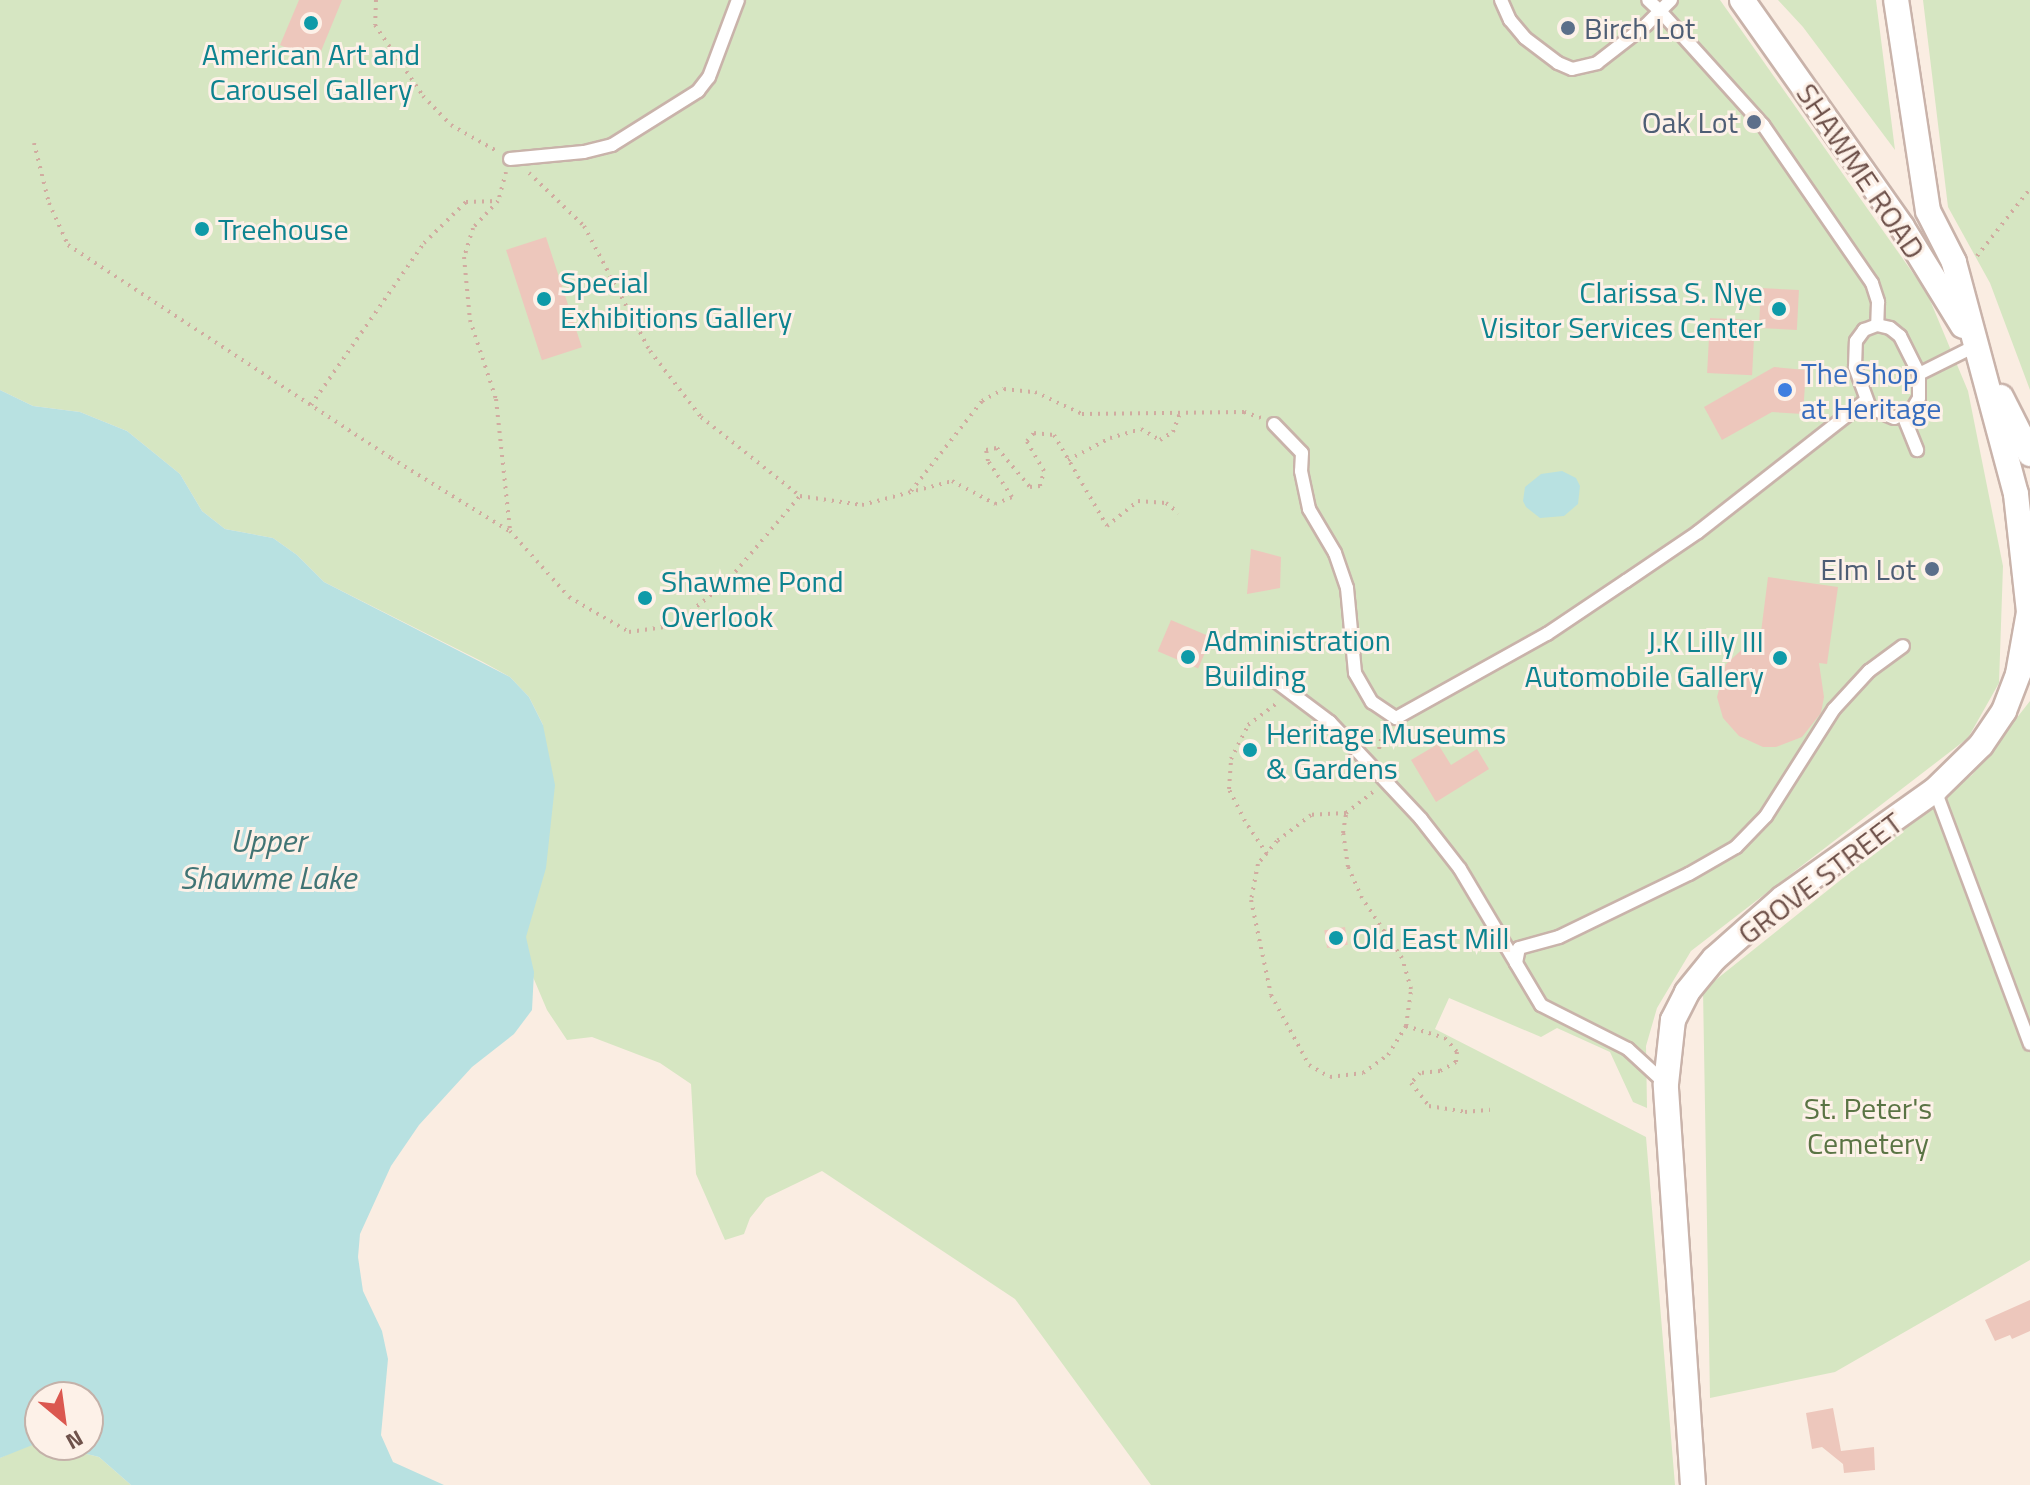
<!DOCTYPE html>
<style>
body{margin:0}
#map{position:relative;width:2030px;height:1485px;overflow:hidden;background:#faede2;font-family:"Titillium Web",sans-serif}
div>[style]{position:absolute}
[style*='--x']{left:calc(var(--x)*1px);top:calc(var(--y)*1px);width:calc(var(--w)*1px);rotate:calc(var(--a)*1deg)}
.green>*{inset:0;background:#d6e6c2}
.water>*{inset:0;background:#b8e1e1}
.building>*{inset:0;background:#edc7bc;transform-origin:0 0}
.path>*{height:4px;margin-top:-2px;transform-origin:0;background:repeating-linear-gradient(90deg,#d1aba0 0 2px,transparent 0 8px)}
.roads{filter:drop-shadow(2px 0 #c9b3aa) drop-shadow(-2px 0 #c9b3aa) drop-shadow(0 2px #c9b3aa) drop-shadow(0 -2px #c9b3aa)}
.service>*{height:12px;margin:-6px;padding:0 6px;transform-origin:6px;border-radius:6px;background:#fff}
.minor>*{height:24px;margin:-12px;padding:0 12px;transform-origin:12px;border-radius:12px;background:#fff}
.dots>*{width:22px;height:22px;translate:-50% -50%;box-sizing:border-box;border:4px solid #fdf1e8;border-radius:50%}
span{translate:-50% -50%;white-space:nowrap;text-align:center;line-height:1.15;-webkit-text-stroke:6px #fdf1e8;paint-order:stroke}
.service-label{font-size:30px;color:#4e5e75}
.left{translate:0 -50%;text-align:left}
.right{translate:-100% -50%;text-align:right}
.culture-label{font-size:30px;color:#0d838f}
.street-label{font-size:30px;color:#6f524b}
.shop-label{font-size:30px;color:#366cbe}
.park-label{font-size:30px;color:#5a7444}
.water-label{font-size:32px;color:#407474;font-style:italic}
.north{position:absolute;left:24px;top:1381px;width:80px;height:80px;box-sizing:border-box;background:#fdf1e8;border:2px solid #c4b1a9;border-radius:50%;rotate:151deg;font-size:22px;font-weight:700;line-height:32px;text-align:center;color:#6f524b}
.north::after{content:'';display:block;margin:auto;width:28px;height:36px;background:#db5850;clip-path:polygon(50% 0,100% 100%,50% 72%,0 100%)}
</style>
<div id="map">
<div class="green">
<div style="clip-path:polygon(0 0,1720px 0,1927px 293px,1968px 391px,2003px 566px,1999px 683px,1968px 738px,1691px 951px,1657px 1008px,1646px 1046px,1647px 1108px,1633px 1102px,1610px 1052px,1557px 1028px,1541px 1037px,1449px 998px,1435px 1029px,1646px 1137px,1675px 1485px,1151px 1485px,1015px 1299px,822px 1171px,766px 1198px,750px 1218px,744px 1234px,725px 1240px,696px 1174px,691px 1084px,660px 1063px,592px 1037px,567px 1040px,547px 1010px,522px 951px,543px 725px,529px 697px,510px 677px,483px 662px,324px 582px,297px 555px,273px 538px,225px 529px,202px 511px,180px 474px,127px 431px,80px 412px,33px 406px,0 390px)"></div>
<div style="clip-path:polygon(1778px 0,1876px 0,1895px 150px,1803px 27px)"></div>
<div style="clip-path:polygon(1923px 0,2030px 0,2030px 390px,1990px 283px,1948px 207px)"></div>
<div style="clip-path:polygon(2030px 701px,2030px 1260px,1835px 1372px,1710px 1398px,1703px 990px,1972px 775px)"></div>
<div style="clip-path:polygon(35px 1441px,99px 1457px,131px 1485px,0 1485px,0 1458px)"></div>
</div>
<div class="water">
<div style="clip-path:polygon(0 390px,33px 406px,80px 412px,127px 431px,180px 474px,202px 511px,225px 529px,273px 538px,297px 555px,324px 582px,510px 677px,529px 697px,543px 725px,555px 785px,546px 868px,526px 937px,534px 972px,532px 1010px,514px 1034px,472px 1067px,419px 1125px,391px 1166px,360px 1234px,358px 1257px,363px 1291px,382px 1331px,388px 1359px,381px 1435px,393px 1462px,444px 1485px,131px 1485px,99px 1457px,51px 1445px,88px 1445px,88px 1397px,40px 1397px,40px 1442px,0 1458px)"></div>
<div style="clip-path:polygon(1562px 471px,1576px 478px,1580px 486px,1578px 504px,1564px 516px,1540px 518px,1526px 507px,1523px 501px,1525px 487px,1541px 474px)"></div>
</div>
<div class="building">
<div style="clip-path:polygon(299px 0,342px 0,317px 61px,280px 45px)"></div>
<div style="left:546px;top:237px;width:116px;height:42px;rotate:72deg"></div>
<div style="left:1761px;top:288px;width:38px;height:40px;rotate:3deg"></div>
<div style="left:1710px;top:318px;width:45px;height:55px;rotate:3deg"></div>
<div style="clip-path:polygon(1774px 367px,1806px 370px,1803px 414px,1772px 412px,1722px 440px,1704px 407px)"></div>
<div style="clip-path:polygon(1251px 549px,1281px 557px,1280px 588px,1247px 594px)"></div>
<div style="clip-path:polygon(1768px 577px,1838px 587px,1827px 664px,1819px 663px,1824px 697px,1821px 713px,1802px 737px,1776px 747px,1763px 747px,1739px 736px,1723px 718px,1717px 697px,1726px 664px,1746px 646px,1760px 640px)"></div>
<div style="left:1171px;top:620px;width:44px;height:34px;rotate:23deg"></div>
<div style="clip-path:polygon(1438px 744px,1451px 765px,1477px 749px,1489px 769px,1436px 802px,1411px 760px)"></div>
<div style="left:1345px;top:927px;width:18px;height:21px;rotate:81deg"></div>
<div style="clip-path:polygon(2030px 1300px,2030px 1331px,2012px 1339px,2010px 1335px,1995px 1341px,1985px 1320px)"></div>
<div style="clip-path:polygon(1833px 1408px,1841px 1451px,1874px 1447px,1875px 1470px,1844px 1473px,1843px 1464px,1822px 1447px,1812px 1449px,1806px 1413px)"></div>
</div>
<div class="path">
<div style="--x:376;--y:0;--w:25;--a:92"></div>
<div style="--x:375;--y:25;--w:86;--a:55.9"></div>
<div style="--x:423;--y:96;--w:40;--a:46"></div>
<div style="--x:451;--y:125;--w:51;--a:29.6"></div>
<div style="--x:34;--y:143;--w:62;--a:76"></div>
<div style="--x:49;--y:203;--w:46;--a:65.7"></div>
<div style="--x:68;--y:245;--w:387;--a:33.4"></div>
<div style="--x:391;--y:458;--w:139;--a:31.7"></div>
<div style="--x:506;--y:172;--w:30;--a:105"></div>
<div style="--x:498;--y:201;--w:37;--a:133"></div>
<div style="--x:473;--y:228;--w:30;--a:107"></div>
<div style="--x:464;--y:257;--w:63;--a:84.6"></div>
<div style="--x:470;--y:320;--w:83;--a:71.8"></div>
<div style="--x:496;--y:399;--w:133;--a:83.9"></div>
<div style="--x:510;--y:531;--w:89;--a:48.2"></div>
<div style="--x:569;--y:597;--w:69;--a:30.3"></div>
<div style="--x:629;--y:632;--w:43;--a:-7.9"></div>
<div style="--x:672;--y:626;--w:68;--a:-38.4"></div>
<div style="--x:725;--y:584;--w:116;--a:-49.6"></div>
<div style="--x:529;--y:173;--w:76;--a:43.9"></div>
<div style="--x:584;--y:226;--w:141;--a:62.2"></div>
<div style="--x:650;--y:351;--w:83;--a:52.3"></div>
<div style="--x:701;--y:417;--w:127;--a:38.6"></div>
<div style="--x:800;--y:496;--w:63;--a:8.3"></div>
<div style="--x:862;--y:505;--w:93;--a:-14.9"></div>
<div style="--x:952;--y:481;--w:49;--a:28.1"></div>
<div style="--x:995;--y:504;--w:18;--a:-22"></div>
<div style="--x:1012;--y:497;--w:43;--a:-123.7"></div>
<div style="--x:988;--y:461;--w:11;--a:-100"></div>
<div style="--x:986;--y:450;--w:11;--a:-10"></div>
<div style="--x:997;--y:448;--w:51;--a:49.8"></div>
<div style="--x:1030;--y:487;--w:10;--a:-6"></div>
<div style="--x:1040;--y:486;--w:16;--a:-75"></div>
<div style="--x:1044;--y:471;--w:34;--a:-120"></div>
<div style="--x:1027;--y:441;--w:11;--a:-49"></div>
<div style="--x:1034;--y:433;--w:20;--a:6"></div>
<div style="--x:1054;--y:435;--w:105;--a:59.8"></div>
<div style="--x:1107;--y:526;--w:40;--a:-39"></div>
<div style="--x:1138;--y:501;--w:28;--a:4"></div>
<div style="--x:1166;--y:503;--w:16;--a:38"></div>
<div style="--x:1977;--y:256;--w:85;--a:-51.7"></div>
<div style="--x:311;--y:405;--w:198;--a:-55.1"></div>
<div style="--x:424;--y:243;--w:59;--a:-44.3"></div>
<div style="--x:466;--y:202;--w:32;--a:-2"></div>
<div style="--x:1068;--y:460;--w:47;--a:-27.6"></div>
<div style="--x:1110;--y:438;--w:32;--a:-16"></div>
<div style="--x:1141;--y:429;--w:22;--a:30"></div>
<div style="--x:1160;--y:440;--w:15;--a:-32"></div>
<div style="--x:1173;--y:432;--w:20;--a:-70"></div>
<div style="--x:911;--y:491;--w:115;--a:-51.7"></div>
<div style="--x:982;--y:401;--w:25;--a:-29"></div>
<div style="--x:1004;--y:389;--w:31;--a:6"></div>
<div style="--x:1035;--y:392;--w:52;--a:25.1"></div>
<div style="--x:1082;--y:414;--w:162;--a:-0.7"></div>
<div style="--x:1244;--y:412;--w:18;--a:19"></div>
<div style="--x:1379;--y:749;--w:19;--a:-78"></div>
<div style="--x:1346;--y:813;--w:35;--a:177"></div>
<div style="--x:1311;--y:815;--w:43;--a:142.6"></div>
<div style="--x:1277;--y:841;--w:30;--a:130"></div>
<div style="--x:1258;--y:864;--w:37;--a:101"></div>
<div style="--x:1251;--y:900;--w:97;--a:78.1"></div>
<div style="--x:1271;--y:995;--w:80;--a:61.5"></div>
<div style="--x:1309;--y:1065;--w:24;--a:30"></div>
<div style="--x:1330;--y:1077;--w:33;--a:-7"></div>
<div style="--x:1363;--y:1073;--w:31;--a:-36"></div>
<div style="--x:1388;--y:1055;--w:34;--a:-58"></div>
<div style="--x:1406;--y:1026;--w:37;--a:-82"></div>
<div style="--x:1411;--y:989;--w:32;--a:-106"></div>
<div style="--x:1402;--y:958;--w:72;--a:-123.7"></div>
<div style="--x:1362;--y:898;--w:34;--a:-114"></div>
<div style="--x:1348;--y:867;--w:34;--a:-98"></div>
<div style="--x:1343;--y:833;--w:20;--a:-81"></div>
<div style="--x:1346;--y:813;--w:34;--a:-38"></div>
<div style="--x:1267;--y:854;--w:40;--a:-124"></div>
<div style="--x:1245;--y:821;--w:36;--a:-117"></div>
<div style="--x:1229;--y:789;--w:30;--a:-86"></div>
<div style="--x:1231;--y:759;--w:38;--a:-63"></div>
<div style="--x:1248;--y:725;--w:35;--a:-37"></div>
<div style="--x:1406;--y:1026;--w:41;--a:17.1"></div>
<div style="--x:1445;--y:1038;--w:18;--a:49"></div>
<div style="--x:1457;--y:1052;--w:10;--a:96"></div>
<div style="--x:1456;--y:1062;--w:18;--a:151"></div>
<div style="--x:1440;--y:1071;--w:20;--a:174"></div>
<div style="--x:1420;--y:1073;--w:13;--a:132"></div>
<div style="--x:1411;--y:1083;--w:29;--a:52"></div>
<div style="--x:1429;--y:1106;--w:36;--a:9"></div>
<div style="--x:1465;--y:1112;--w:25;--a:-5"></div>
</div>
<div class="roads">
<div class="service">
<div style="--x:1501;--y:0;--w:22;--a:66"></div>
<div style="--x:1510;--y:20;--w:23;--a:50"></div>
<div style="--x:1525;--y:38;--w:41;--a:37.1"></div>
<div style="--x:1558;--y:63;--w:15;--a:23"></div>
<div style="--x:1572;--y:69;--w:26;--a:-13"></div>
<div style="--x:1597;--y:63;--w:62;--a:-37.8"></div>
<div style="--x:1646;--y:25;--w:20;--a:-45"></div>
<div style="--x:1660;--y:11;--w:16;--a:-137"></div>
<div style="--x:1671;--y:0;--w:16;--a:135"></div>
<div style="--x:1660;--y:11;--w:154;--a:47.9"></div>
<div style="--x:1763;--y:125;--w:192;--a:55.4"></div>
<div style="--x:1872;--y:283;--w:20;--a:72"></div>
<div style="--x:1878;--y:302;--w:23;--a:92"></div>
<div style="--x:510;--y:159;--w:74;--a:-5.4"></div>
<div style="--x:584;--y:152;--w:29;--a:-14"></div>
<div style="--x:612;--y:145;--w:102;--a:-32.1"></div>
<div style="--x:698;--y:91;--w:18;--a:-52"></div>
<div style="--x:709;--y:77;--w:82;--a:-69.4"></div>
<div style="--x:1877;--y:325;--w:13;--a:13"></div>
<div style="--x:1890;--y:328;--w:13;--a:39"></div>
<div style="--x:1900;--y:336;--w:42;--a:63.4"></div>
<div style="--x:1919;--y:374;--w:24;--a:90"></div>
<div style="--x:1919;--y:398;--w:12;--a:121"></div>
<div style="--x:1913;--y:408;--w:21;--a:152"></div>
<div style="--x:1894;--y:418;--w:26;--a:-157"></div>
<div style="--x:1870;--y:408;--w:44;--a:-110.1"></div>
<div style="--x:1855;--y:367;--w:26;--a:-88"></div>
<div style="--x:1856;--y:341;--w:14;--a:-54"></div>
<div style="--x:1864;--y:330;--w:14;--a:-21"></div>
<div style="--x:1919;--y:374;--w:63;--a:-26.6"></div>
<div style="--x:1903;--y:415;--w:38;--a:68"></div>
<div style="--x:1274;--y:424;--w:40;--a:46"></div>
<div style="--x:1302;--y:453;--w:18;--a:93"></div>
<div style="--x:1301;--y:471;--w:39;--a:78"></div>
<div style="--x:1309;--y:509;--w:51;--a:59.4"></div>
<div style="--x:1335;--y:553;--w:37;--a:71"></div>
<div style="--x:1347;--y:588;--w:85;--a:84.6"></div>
<div style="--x:1355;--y:673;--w:34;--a:60"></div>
<div style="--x:1372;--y:702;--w:29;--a:34"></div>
<div style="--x:1396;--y:718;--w:173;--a:-29.1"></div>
<div style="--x:1547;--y:634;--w:95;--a:-33.9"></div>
<div style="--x:1626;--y:581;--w:87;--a:-34.2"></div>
<div style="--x:1698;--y:532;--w:212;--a:-38.1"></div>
<div style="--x:1274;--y:680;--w:70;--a:36.9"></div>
<div style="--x:1330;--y:722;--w:133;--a:46.8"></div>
<div style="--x:1421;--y:819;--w:63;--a:52"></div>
<div style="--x:1460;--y:869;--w:109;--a:59.2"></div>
<div style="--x:1935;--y:790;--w:271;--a:69.5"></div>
<div style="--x:1666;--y:1084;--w:52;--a:-137.4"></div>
<div style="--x:1628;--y:1049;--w:97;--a:-153.2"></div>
<div style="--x:1541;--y:1005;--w:49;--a:-120.8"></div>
<div style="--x:1516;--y:963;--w:15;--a:-79"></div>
<div style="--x:1519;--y:948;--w:41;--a:-15.4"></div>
<div style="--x:1559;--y:937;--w:144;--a:-25.9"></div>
<div style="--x:1689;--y:874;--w:54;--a:-29.9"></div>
<div style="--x:1736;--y:847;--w:43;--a:-45.9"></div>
<div style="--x:1766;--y:816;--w:127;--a:-57.6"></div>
<div style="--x:1834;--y:709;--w:52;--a:-47.4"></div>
<div style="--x:1869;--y:671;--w:42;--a:-36.3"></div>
</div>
<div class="minor">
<div style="--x:1742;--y:0;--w:278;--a:54.8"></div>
<div style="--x:1902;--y:227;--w:116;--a:58.4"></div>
<div style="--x:2001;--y:397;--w:64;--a:63"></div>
<div style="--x:1693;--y:1485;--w:402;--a:-93.9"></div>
<div style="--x:1666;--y:1084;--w:64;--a:-83.8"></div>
<div style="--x:1673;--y:1020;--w:31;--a:-63"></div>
<div style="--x:1687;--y:992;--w:43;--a:-50.7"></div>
<div style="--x:1714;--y:959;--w:92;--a:-41.5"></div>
<div style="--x:1783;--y:898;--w:186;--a:-35.4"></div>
<div style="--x:1935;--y:790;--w:64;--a:-44.4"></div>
<div style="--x:1981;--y:745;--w:41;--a:-55.9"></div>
<div style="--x:2004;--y:711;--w:40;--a:-69"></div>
<div style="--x:2018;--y:674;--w:63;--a:-79.9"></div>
<div style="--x:2029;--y:612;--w:119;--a:-96.3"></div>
<div style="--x:2016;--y:494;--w:240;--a:-105"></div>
<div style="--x:1954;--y:262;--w:57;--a:-117"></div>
<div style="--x:1928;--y:211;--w:213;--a:-98.6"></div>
</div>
</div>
<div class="dots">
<div style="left:311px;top:23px;background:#0f9aa8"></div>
<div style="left:1568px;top:28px;background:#5c6f8a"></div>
<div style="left:1754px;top:122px;background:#5c6f8a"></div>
<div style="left:202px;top:229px;background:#0f9aa8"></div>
<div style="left:544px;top:299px;background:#0f9aa8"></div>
<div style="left:1779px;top:309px;background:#0f9aa8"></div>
<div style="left:1785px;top:390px;background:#3f7fe0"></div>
<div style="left:1932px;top:569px;background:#5c6f8a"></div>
<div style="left:645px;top:598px;background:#0f9aa8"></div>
<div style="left:1188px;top:657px;background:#0f9aa8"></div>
<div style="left:1780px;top:658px;background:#0f9aa8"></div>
<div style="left:1250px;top:750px;background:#0f9aa8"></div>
<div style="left:1336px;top:938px;background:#0f9aa8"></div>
</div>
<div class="service-label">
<span class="left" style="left:1584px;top:28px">Birch Lot</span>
<span class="right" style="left:1738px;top:122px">Oak Lot</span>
<span class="right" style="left:1916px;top:569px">Elm Lot</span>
</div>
<div class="culture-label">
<span style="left:311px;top:71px">American Art and<br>Carousel Gallery</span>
<span class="left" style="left:218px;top:229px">Treehouse</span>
<span class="left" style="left:560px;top:299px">Special<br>Exhibitions Gallery</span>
<span class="right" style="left:1763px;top:309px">Clarissa S. Nye<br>Visitor Services Center</span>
<span class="left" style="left:661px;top:598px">Shawme Pond<br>Overlook</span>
<span class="left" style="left:1204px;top:657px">Administration<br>Building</span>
<span class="right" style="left:1764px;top:658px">J.K Lilly III<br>Automobile Gallery</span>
<span class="left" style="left:1266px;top:750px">Heritage Museums<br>&amp; Gardens</span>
<span class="left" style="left:1352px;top:938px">Old East Mill</span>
</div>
<div class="street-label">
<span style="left:1861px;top:171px;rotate:56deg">SHAWME ROAD</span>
<span style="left:1820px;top:878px;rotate:-37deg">GROVE STREET</span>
</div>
<div class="shop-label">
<span class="left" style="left:1801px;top:390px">The Shop<br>at Heritage</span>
</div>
<div class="park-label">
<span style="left:1868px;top:1125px">St. Peter's<br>Cemetery</span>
</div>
<div class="water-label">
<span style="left:268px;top:859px">Upper<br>Shawme Lake</span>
</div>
<div class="north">N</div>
</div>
